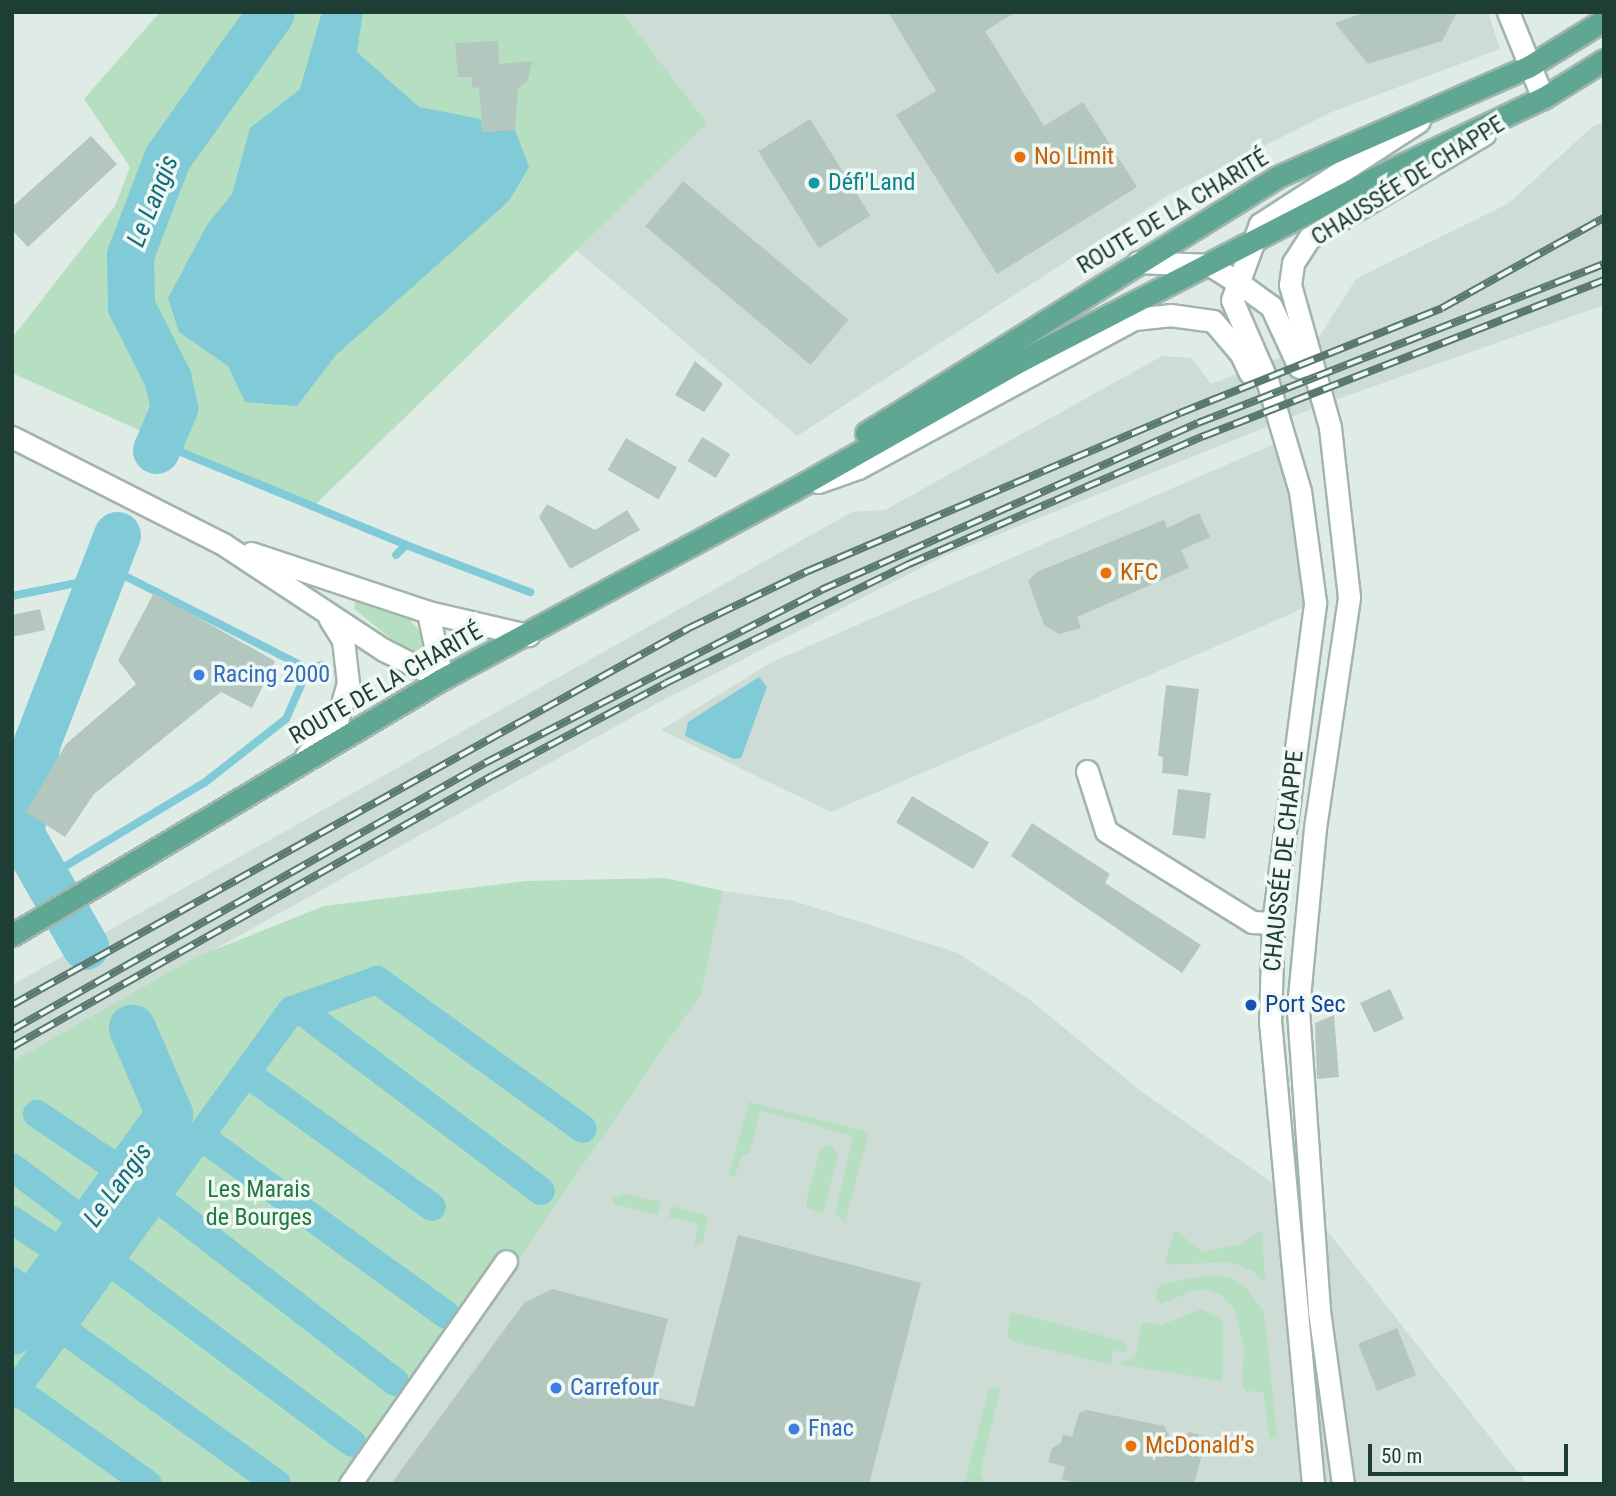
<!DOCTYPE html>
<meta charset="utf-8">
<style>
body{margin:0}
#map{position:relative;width:1616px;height:1496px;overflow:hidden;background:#dfece6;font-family:"Roboto Condensed",sans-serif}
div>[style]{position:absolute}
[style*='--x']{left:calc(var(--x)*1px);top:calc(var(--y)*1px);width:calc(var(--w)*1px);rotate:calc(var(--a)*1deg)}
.built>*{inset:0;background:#cddcd5}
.green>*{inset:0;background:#b6dfc1}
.water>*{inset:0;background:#81cad7}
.stream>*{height:8px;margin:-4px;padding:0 4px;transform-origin:4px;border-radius:4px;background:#81cad7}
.canal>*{height:28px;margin:-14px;padding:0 14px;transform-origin:14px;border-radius:14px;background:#81cad7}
.river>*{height:47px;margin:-23.5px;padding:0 23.5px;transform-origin:23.5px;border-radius:23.5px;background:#81cad7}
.building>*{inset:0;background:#b4c7bf;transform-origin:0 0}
.roads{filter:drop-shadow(2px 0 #a1b4ad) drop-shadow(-2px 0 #a1b4ad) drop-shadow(0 2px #a1b4ad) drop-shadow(0 -2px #a1b4ad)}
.minor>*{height:21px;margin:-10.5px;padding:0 10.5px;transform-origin:10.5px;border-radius:10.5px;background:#fff}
.secondary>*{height:21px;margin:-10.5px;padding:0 10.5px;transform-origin:10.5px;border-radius:10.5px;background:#fff}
.primary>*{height:21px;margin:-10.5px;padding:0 10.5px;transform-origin:10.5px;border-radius:10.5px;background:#5fa693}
.rail>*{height:8px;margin-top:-4px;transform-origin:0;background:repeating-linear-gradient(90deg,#f0f8f4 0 16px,#597970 0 32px);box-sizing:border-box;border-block:2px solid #597970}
.dots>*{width:19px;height:19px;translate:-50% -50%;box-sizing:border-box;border:4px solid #f0f8f4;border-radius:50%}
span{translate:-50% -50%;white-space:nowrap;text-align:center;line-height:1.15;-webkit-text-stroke:7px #f0f8f4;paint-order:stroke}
.food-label{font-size:24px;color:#c56008}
.left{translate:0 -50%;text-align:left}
.street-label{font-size:24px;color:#1e3d35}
.culture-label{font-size:24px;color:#0d838f}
.shop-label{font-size:24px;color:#366cbe}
.transit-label{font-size:24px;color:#164399}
.park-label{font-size:24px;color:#257844}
.water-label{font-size:26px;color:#136d7e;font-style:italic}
.frame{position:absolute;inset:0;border:14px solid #1e3d35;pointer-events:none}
.scale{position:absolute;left:1368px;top:1444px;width:200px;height:32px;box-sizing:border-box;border:4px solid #1e3d35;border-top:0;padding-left:9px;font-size:21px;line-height:24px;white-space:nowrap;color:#1e3d35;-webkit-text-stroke:5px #f0f8f4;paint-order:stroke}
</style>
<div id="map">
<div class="built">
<div style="clip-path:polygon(622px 12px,1488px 12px,1500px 49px,1329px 113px,1170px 194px,797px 436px,575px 249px,707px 123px)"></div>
<div style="clip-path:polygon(1604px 122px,1604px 305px,1332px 401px,1314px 345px,1356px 279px,1509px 203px,1593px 126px)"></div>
<div style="clip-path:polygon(1312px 345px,1331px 401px,942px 557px,656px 704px,12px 1062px,12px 985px,852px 512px,885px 510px,1162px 356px,1192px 358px,1211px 384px)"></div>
<div style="clip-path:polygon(1279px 442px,1315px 602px,1284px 617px,831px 812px,661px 730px,772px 662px)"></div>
<div style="clip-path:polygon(723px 891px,794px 901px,958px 953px,1030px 1000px,1142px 1092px,1310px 1209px,1527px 1484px,364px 1484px,701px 994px)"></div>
</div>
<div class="green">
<div style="clip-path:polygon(160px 12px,622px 12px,707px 123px,312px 508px,12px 373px,12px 338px,115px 206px,130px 167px,84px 99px)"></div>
<div style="clip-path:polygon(364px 597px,403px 612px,422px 634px,423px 646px,414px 654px,406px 651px,354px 609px,355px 602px)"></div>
<div style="clip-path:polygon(666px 878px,723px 891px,701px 994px,364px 1484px,12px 1484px,12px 1062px,194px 958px,324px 906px,526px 881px)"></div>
<div style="clip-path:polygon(749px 1102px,869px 1132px,845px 1222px,835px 1214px,853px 1136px,761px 1110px,749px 1154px,742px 1155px,735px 1176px,729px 1175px)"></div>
<div style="clip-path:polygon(832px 1145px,838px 1154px,823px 1214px,807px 1208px,807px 1198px,821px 1147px)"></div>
<div style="clip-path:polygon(623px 1193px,661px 1202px,658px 1215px,613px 1204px,613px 1199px)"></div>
<div style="clip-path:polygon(672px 1206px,708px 1216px,703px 1242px,694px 1245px,698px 1224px,668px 1217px)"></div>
<div style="clip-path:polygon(1175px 1230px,1203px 1252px,1242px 1244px,1262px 1230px,1265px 1282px,1253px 1271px,1230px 1262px,1164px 1265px)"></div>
<div style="clip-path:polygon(1207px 1275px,1232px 1278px,1246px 1287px,1264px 1312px,1277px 1436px,1270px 1439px,1263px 1392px,1246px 1391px,1242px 1386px,1244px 1347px,1234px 1308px,1223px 1296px,1210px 1290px,1195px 1290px,1161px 1304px,1155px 1298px,1159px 1285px)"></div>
<div style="clip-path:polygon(1202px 1309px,1223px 1321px,1222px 1381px,1118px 1364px,1135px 1357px,1142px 1322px,1161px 1325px)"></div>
<div style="clip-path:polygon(1011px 1312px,1126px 1342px,1128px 1352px,1112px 1351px,1111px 1365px,1015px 1342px,1007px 1336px)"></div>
<div style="clip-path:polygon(1001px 1386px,980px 1474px,986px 1484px,964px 1484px,989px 1389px)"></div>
</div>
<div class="water">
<div style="clip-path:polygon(322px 12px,363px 12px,357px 52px,419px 107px,481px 119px,483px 132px,515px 130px,529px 167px,509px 201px,336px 355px,297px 406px,245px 402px,228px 366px,179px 332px,168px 298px,207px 225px,232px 194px,250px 128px,300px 89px)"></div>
<div style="clip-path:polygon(759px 677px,767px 687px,741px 758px,734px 759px,685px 736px,688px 722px)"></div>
</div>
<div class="stream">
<div style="--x:159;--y:443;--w:267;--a:22.4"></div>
<div style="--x:406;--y:545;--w:14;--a:135"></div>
<div style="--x:406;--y:545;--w:133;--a:20.8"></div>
<div style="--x:12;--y:596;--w:111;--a:-11.4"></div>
<div style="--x:121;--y:574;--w:210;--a:26.9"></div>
<div style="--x:44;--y:879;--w:187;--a:-31"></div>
<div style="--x:204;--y:783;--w:104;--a:-38"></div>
<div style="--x:286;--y:719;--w:55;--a:-66.3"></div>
<div style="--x:308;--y:669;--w:15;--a:-16"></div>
</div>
<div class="canal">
<div style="--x:298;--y:1008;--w:304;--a:37"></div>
<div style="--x:246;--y:1073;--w:229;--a:35.8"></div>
<div style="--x:37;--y:1114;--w:107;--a:34"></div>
<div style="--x:126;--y:1174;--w:340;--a:37.7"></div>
<div style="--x:200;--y:1136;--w:304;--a:36"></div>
<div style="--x:12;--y:1167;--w:96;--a:37"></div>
<div style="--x:12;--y:1220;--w:66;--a:33.2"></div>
<div style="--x:109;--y:1261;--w:304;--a:36.8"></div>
<div style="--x:12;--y:1281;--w:30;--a:34"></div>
<div style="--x:61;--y:1328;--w:266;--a:35.8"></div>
<div style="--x:16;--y:1390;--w:162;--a:35.5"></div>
<div style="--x:12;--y:1395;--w:476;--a:-54"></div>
<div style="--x:292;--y:1010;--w:90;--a:-19.4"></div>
<div style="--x:377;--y:980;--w:254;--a:35.9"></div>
</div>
<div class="river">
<div style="--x:156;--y:450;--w:46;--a:-66.8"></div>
<div style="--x:174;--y:408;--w:30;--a:-102"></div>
<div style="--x:168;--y:379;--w:82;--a:-116.9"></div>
<div style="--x:131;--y:306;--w:51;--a:-91.1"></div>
<div style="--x:130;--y:255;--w:104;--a:-69.1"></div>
<div style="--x:167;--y:158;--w:179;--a:-54.5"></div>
<div style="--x:85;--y:946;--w:130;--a:-119.9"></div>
<div style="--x:20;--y:833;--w:93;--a:-79.4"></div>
<div style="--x:37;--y:742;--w:222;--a:-68.9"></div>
<div style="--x:12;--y:1331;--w:268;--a:-54.1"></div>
<div style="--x:169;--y:1114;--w:94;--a:-113.3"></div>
</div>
<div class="building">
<div style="clip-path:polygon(888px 12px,1016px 12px,985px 31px,1044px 126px,1083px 102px,1137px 187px,997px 274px,896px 115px,936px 91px)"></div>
<div style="clip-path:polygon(1366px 12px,1457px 12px,1442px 41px,1368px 64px,1335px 23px)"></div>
<div style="clip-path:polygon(498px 41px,499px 64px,532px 61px,528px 80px,518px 89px,515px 130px,483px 132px,479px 87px,472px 88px,472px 77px,458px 77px,455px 43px)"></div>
<div style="left:810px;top:119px;width:114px;height:61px;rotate:58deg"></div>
<div style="clip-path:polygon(91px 136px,117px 164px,28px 247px,12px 230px,12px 207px)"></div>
<div style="left:683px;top:181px;width:216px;height:59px;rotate:40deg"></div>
<div style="clip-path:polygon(695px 361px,723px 384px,704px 412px,675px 395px)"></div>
<div style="left:702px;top:437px;width:33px;height:28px;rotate:31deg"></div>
<div style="left:626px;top:438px;width:59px;height:37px;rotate:30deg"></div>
<div style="clip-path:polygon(547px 504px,595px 530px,627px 510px,640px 530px,570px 569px,539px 517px)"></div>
<div style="clip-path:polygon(1199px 513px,1210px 537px,1181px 550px,1189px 568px,1077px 617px,1081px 628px,1059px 634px,1044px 625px,1028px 581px,1037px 572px,1164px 520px,1167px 528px)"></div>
<div style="clip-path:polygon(154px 593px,275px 661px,252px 708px,221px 692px,94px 794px,65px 837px,26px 812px,66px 744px,136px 684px,118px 660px)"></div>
<div style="clip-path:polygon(40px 609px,45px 630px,12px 637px,12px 615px)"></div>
<div style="clip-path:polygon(1166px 685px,1199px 689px,1188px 776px,1162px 773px,1163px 757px,1158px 756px)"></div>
<div style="left:1178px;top:789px;width:33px;height:46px;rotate:7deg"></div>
<div style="left:912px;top:796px;width:90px;height:31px;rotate:31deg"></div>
<div style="clip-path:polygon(1032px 823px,1110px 874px,1105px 883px,1201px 945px,1182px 973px,1011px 856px)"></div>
<div style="left:1390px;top:989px;width:33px;height:33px;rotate:65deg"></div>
<div style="clip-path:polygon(1334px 1015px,1339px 1077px,1317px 1079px,1315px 1023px)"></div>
<div style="clip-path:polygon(738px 1235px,921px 1283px,869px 1484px,391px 1484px,524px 1303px,552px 1289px,668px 1319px,648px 1395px,694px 1407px)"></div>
<div style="left:1397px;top:1328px;width:51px;height:42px;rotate:68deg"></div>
<div style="clip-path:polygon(1087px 1410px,1164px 1426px,1174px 1445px,1189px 1432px,1207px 1437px,1194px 1484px,1078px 1484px,1062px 1479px,1065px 1467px,1048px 1462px,1052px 1448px,1061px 1443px,1063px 1434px,1072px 1437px,1079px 1413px)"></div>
</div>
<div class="roads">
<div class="minor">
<div style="--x:1508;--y:12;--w:93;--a:67.9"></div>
<div style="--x:1087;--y:771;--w:63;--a:72.4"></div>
<div style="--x:1106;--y:831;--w:172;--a:31.9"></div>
<div style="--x:1252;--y:922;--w:21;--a:3"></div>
<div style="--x:350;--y:1484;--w:272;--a:-55"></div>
</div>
<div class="secondary">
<div style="--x:1138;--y:262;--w:72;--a:2.4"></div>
<div style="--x:1210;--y:265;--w:34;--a:32"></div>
<div style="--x:1239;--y:283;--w:39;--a:36"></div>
<div style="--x:1271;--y:306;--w:67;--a:65.3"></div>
<div style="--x:12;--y:437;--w:237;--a:26.9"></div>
<div style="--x:223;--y:544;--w:193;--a:33.4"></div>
<div style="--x:384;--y:650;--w:65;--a:26.6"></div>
<div style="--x:818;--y:482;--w:42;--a:-19.3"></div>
<div style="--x:858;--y:468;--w:314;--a:-28.4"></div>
<div style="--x:1134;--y:319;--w:36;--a:-6"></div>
<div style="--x:1170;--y:315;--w:43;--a:7.9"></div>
<div style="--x:1213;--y:321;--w:43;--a:49.7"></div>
<div style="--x:1241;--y:354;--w:21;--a:65"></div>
<div style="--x:251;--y:553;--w:187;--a:18.4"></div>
<div style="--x:428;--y:612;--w:103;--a:13"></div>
<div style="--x:428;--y:612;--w:68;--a:78.2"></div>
<div style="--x:306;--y:756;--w:47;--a:-48.5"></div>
<div style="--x:337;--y:721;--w:40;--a:-74"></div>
<div style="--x:348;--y:683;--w:43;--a:-96.6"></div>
<div style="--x:343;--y:640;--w:26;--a:-122"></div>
<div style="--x:1313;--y:1484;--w:462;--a:-95.3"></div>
<div style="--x:1270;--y:1024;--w:101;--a:-88.3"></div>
<div style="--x:1273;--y:923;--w:324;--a:-82.5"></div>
<div style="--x:1315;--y:602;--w:112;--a:-97.7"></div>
<div style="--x:1300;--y:491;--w:113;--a:-106.5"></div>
<div style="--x:1268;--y:383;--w:90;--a:-113.4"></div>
<div style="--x:1232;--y:300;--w:81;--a:-69.8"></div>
<div style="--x:1260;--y:224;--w:189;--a:-32.9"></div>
<div style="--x:1343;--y:1484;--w:176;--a:-97.9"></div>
<div style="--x:1319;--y:1310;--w:303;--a:-94"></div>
<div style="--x:1298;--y:1008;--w:181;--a:-84.6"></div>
<div style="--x:1315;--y:828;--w:233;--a:-81.6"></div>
<div style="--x:1349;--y:597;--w:171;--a:-96.4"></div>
<div style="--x:1330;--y:427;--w:148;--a:-105.7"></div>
<div style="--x:1290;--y:285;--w:22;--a:-82"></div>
<div style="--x:1293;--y:263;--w:30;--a:-57"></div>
<div style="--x:1309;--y:238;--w:204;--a:-30.7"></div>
</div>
<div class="primary">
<div style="--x:866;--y:433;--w:484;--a:-31.9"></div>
<div style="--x:1277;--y:177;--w:274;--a:-23.7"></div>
<div style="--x:1528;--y:67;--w:89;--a:-31.7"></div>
<div style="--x:12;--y:935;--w:500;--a:-30.77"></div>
<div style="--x:442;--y:679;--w:399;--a:-28.3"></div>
<div style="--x:793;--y:490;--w:261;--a:-29.6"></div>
<div style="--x:1020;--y:361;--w:394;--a:-27.3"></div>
<div style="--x:1370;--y:180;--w:191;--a:-25.4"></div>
<div style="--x:1543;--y:98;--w:72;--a:-31.9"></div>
</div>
</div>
<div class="rail">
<div style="--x:12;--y:1005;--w:775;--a:-29.11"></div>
<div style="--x:689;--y:628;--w:132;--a:-25.6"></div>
<div style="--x:808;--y:571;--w:404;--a:-23"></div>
<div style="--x:1180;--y:413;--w:282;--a:-21.8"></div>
<div style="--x:1442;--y:308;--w:185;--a:-29.1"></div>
<div style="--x:12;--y:1030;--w:543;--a:-29.44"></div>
<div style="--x:485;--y:763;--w:378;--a:-27.2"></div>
<div style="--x:821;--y:590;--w:412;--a:-23.9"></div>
<div style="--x:1198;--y:423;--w:436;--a:-21.4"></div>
<div style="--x:12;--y:1047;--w:551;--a:-29.45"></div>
<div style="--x:492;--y:776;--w:197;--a:-28.1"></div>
<div style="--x:666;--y:683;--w:271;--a:-26.1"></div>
<div style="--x:909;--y:564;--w:322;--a:-23.5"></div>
<div style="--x:1204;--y:436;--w:429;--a:-21.3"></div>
</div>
<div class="dots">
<div style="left:1020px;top:157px;background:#e8710a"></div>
<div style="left:814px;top:183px;background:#0f9aa8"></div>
<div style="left:1106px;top:573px;background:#e8710a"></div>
<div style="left:199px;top:675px;background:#3f7fe0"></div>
<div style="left:1251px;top:1005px;background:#1a4fb4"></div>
<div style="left:556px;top:1388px;background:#3f7fe0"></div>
<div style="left:794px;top:1429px;background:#3f7fe0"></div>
<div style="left:1131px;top:1446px;background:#e8710a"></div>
</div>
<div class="food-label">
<span class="left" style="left:1034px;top:157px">No Limit</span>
<span class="left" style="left:1120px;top:573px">KFC</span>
<span class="left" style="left:1145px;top:1446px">McDonald's</span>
</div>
<div class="street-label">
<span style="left:1408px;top:181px;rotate:-32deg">CHAUSSÉE DE CHAPPE</span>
<span style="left:1173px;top:212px;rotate:-31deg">ROUTE DE LA CHARITÉ</span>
<span style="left:386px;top:684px;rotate:-30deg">ROUTE DE LA CHARITÉ</span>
<span style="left:1284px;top:861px;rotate:-84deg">CHAUSSÉE DE CHAPPE</span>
</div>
<div class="culture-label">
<span class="left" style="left:828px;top:183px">Défi'Land</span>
</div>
<div class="shop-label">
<span class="left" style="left:213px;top:675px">Racing 2000</span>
<span class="left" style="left:570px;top:1388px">Carrefour</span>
<span class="left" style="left:808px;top:1429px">Fnac</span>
</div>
<div class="transit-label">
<span class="left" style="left:1265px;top:1005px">Port Sec</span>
</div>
<div class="park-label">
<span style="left:259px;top:1204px">Les Marais<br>de Bourges</span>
</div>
<div class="water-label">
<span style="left:153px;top:201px;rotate:-68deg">Le Langis</span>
<span style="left:118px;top:1185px;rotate:-54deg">Le Langis</span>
</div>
<div class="frame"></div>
<div class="scale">50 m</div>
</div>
